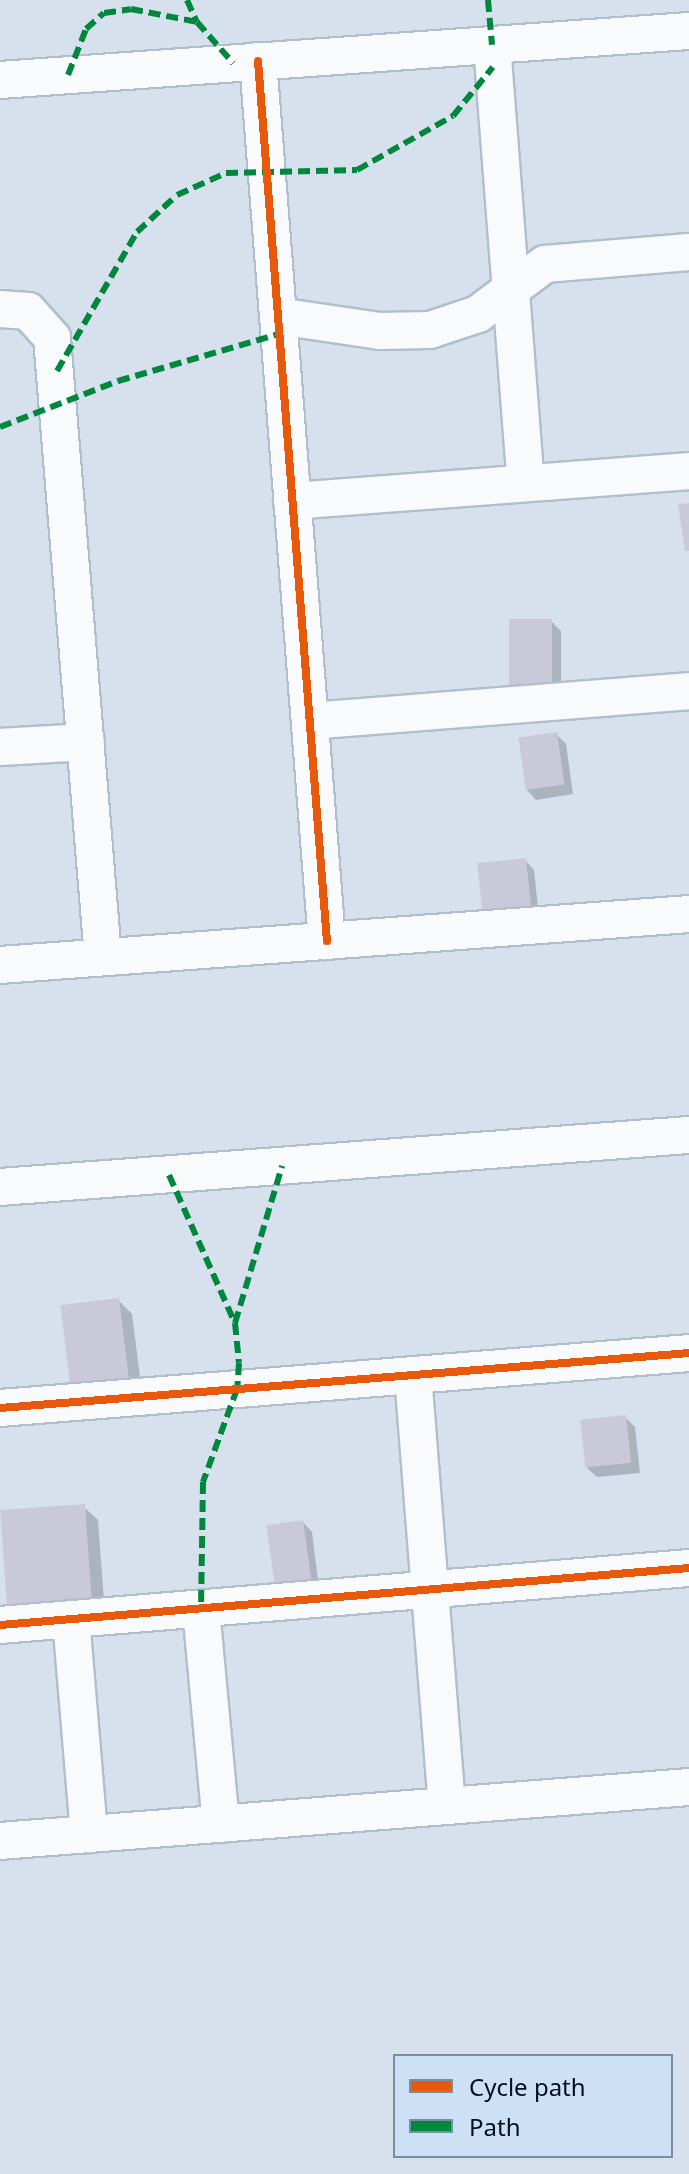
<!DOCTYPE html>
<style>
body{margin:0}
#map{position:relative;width:689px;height:2174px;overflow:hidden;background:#d6e1ed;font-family:"Noto Sans",sans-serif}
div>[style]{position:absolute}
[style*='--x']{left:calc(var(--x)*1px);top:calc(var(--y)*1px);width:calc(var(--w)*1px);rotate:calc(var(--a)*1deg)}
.shadow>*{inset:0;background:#0003}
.building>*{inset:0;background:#cac9d9;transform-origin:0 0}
.roads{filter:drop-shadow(2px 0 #b0becd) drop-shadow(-2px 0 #b0becd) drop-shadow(0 2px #b0becd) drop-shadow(0 -2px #b0becd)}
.minor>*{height:36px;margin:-18px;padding:0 18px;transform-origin:18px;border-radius:18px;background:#f9fafc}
.quiet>*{height:6px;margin-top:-3px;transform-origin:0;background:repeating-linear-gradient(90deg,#00873e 0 12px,transparent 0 18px)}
.cycleway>*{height:8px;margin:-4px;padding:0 4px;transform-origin:4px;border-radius:4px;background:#e8590c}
span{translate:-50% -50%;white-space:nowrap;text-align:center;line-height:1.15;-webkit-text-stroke:6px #cde1f6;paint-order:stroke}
.legend{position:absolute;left:393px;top:2054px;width:280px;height:104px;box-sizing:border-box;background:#cde1f6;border:2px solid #7b8da0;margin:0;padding:10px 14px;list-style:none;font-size:24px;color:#000f20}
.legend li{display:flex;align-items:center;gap:16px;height:40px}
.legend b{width:40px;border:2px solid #7b8da0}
</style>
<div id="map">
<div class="shadow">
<div style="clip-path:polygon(551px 621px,561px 631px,561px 696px,521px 696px)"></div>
<div style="clip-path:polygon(556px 734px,566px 744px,573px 794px,536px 800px,527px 790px)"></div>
<div style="clip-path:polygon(525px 860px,534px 870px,539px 917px,484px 912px)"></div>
<div style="clip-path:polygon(118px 1300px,132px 1314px,143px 1401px,86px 1407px)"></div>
<div style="clip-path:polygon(625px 1417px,635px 1427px,640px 1473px,597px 1477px,587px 1468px)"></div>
<div style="clip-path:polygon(84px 1507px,98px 1520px,105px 1614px,0 1514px)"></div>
<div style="clip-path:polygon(303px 1522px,312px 1532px,319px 1589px,275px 1584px)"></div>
</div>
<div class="building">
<div style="clip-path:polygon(689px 503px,689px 551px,685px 551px,678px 504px)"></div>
<div style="left:509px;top:619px;width:43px;height:68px"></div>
<div style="left:557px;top:732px;width:53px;height:39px;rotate:82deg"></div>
<div style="left:526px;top:858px;width:50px;height:49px;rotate:84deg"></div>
<div style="left:119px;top:1298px;width:90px;height:59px;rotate:83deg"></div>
<div style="left:626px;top:1415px;width:48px;height:46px;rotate:84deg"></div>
<div style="left:85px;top:1504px;width:96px;height:85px;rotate:86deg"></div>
<div style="left:303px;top:1520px;width:61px;height:37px;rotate:82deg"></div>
</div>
<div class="roads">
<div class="minor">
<div style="--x:492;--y:45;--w:439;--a:85.6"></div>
<div style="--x:258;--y:61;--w:883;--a:85.52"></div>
<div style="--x:0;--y:80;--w:691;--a:-4.07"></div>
<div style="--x:0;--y:309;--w:28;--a:4"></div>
<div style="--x:28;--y:311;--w:36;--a:48"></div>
<div style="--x:52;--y:338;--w:621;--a:85.29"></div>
<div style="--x:278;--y:316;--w:103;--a:8.4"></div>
<div style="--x:380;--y:331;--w:50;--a:-1.1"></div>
<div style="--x:430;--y:330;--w:51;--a:-18.4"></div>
<div style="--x:478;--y:314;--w:84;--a:-36.7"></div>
<div style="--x:545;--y:264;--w:144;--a:-4.8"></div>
<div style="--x:292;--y:501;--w:398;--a:-4.3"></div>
<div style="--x:310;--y:721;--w:380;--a:-4.5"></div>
<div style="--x:0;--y:747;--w:86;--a:-3.3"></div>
<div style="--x:0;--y:965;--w:691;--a:-4.23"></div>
<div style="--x:0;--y:1187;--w:691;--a:-4.32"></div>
<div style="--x:413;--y:1375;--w:432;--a:85.5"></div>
<div style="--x:0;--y:1408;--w:691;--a:-4.56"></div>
<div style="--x:201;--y:1609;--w:216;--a:84.7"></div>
<div style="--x:71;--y:1619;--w:216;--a:85.2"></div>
<div style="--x:0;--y:1625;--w:691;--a:-4.73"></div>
<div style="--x:0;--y:1841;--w:691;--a:-4.48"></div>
</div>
</div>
<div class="quiet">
<div style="--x:187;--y:0;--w:24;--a:66"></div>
<div style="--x:488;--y:0;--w:45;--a:84.9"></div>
<div style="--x:68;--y:75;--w:49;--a:-68.6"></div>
<div style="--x:86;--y:29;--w:24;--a:-42"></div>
<div style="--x:104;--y:13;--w:27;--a:-8"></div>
<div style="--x:131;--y:9;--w:67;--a:11.1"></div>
<div style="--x:197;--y:22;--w:55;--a:48.7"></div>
<div style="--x:57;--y:371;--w:160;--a:-60.1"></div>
<div style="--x:137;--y:232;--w:54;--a:-42.8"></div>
<div style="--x:177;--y:195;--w:54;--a:-24.2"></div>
<div style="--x:226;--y:173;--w:131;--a:-1.3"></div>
<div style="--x:357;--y:170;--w:110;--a:-29.4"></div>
<div style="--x:453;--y:116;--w:63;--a:-50.8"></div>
<div style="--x:0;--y:427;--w:127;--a:-21.3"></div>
<div style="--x:118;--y:381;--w:168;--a:-16.3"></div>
<div style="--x:169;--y:1175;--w:162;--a:66"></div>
<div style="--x:235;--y:1323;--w:40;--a:84.3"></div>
<div style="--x:239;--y:1363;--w:26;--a:94"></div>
<div style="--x:237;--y:1389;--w:99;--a:110.1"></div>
<div style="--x:203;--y:1482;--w:127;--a:90.9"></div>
<div style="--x:235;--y:1323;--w:164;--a:-73.3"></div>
</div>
<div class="cycleway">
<div style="--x:258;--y:61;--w:883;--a:85.52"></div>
<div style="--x:0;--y:1408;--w:691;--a:-4.56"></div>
<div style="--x:0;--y:1625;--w:691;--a:-4.73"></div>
</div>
<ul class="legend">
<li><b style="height:10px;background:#e8590c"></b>Cycle path</li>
<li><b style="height:10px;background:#00873e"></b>Path</li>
</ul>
</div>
